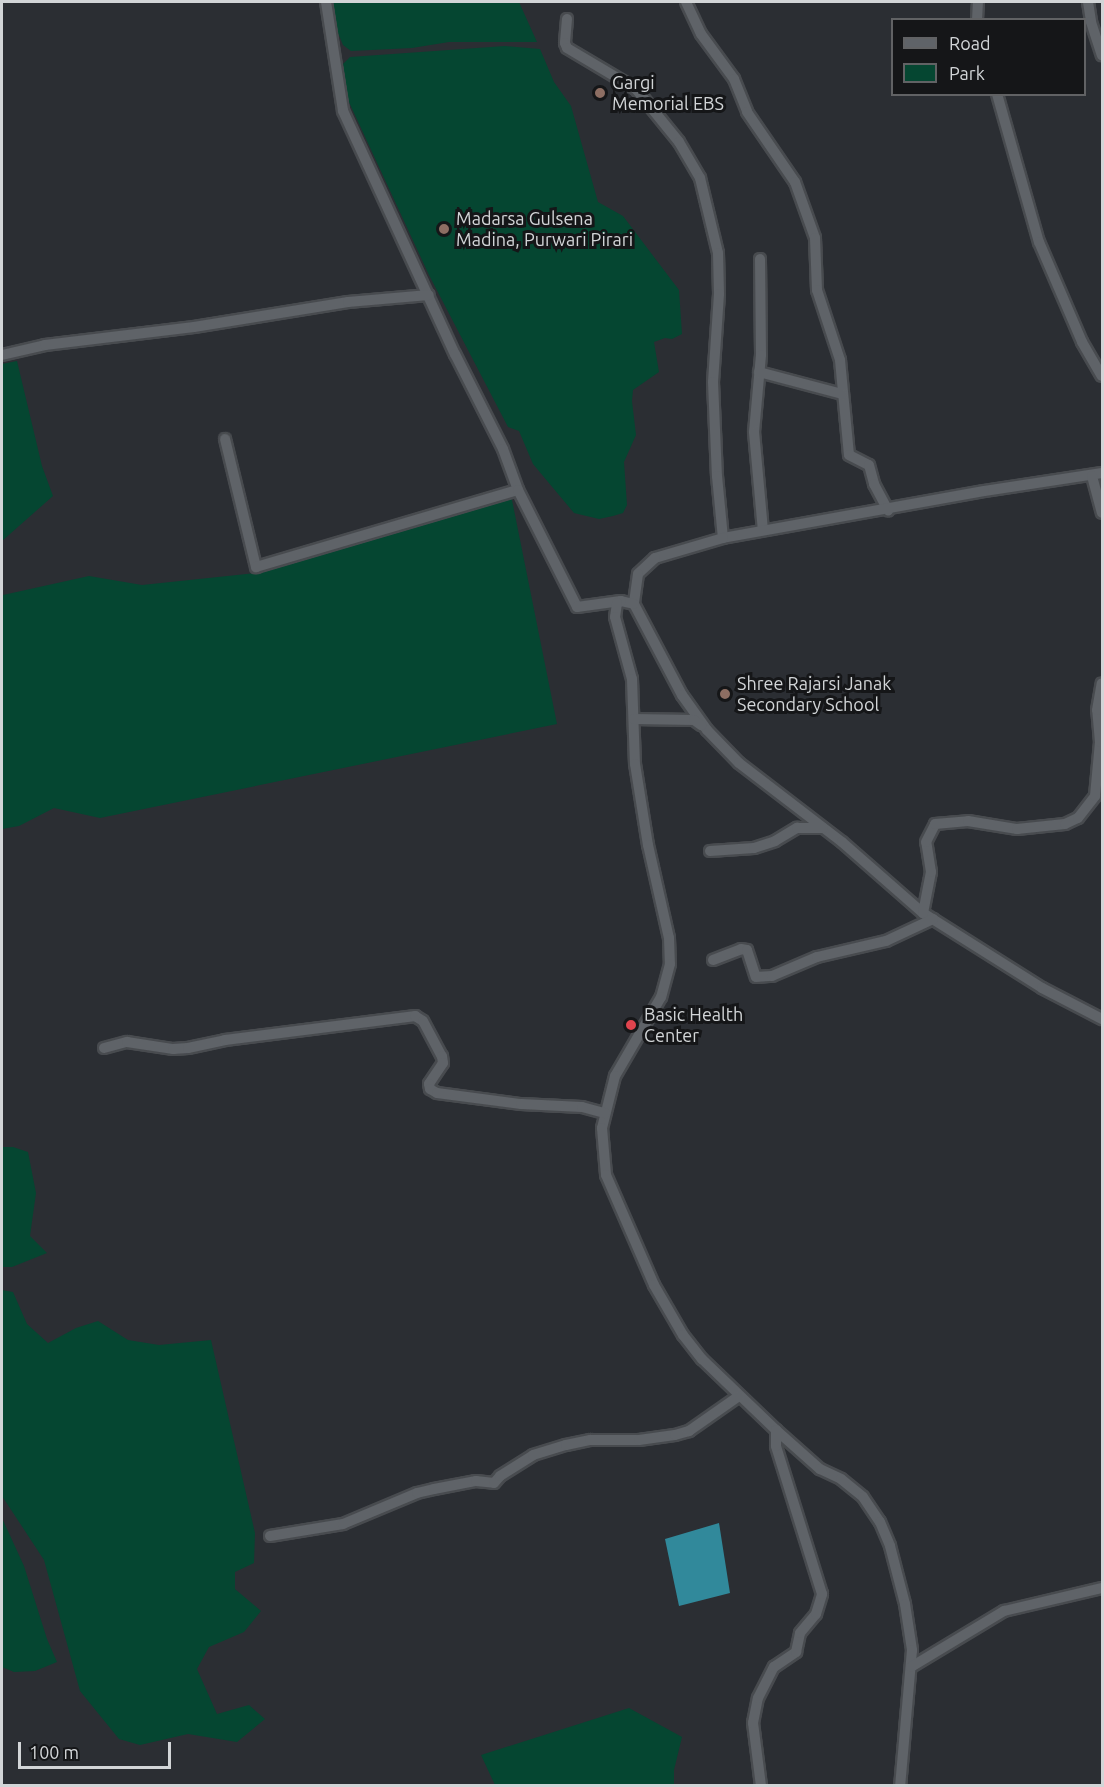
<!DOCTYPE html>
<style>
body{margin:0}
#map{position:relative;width:1104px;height:1787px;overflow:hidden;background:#2b2e33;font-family:Ubuntu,sans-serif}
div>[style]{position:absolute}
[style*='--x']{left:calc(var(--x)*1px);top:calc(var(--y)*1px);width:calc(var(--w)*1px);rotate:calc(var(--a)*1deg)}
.green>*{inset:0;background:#054631}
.water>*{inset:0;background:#31899b}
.roads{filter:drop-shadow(2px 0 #484b4f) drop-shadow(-2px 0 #484b4f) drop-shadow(0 2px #484b4f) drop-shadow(0 -2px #484b4f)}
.minor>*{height:10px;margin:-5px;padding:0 5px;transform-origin:5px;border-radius:5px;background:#5f6368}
.dots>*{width:16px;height:16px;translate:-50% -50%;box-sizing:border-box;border:3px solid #151618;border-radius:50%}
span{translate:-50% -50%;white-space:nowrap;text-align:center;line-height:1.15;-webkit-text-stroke:6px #151618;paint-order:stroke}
.poi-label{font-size:18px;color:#d2d5d7}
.left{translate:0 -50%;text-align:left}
.frame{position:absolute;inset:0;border:3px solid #d2d5d7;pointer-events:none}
.legend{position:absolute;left:891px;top:18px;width:195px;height:78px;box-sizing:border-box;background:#151618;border:2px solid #616264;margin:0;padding:8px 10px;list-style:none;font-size:18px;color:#d2d5d7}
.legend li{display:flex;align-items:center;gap:12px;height:30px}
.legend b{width:30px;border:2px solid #616264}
.scale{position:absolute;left:18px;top:1742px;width:153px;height:27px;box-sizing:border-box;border:3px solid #d2d5d7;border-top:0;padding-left:8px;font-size:18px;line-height:21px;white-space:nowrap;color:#d2d5d7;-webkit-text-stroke:4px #151618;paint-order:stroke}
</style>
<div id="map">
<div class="green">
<div style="clip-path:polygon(331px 2px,519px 2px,537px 42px,449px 42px,412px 48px,351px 51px,343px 45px,338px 33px)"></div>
<div style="clip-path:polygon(505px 46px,540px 49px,554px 82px,571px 106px,598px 202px,623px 216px,679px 290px,682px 334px,672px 339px,665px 338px,654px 342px,659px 372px,633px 390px,632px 401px,636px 435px,624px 462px,627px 505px,623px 513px,613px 516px,599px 519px,574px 513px,533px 464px,519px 431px,508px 427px,429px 275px,348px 100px,343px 64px,350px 57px)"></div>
<div style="clip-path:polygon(17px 361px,42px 466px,53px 496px,2px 541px,2px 364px)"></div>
<div style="clip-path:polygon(511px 495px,557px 724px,100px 818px,54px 808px,19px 826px,2px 829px,2px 589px,3px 595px,89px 576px,142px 585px,257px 573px)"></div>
<div style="clip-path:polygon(2px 1147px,13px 1147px,28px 1152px,36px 1193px,30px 1236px,47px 1253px,12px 1267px,2px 1267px)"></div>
<div style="clip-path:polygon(2px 1290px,13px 1292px,27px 1324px,48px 1343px,76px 1328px,98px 1321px,128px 1340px,159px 1345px,211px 1340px,255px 1533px,254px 1563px,235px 1572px,235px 1589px,261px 1611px,244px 1632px,209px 1647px,197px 1669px,217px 1714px,249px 1705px,265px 1719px,237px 1742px,188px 1734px,140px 1745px,119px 1739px,80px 1691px,44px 1560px,2px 1496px)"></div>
<div style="clip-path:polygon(2px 1518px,24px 1566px,47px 1639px,57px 1662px,35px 1671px,14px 1672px,2px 1667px)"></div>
<div style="clip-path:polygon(629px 1708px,682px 1737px,674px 1770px,674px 1785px,495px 1785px,481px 1755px)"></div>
</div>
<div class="water">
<div style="clip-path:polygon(719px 1523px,730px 1593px,679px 1606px,665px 1539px)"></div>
</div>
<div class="roads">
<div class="minor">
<div style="--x:326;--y:2;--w:110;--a:81.1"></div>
<div style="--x:343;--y:111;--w:268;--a:65.3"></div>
<div style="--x:455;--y:354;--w:106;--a:63.2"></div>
<div style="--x:503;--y:449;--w:44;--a:69.9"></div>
<div style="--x:686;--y:2;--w:35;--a:65"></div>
<div style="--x:701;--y:34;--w:56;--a:53.7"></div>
<div style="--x:734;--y:79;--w:35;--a:68"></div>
<div style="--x:747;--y:112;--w:85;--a:55.6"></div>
<div style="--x:795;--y:182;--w:59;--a:70.3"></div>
<div style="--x:815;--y:238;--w:52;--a:87.8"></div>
<div style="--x:817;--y:290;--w:74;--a:71.8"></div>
<div style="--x:840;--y:360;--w:95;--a:84.6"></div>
<div style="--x:849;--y:455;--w:22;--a:27"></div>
<div style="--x:869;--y:465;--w:20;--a:75"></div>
<div style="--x:874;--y:484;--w:30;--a:62"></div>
<div style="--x:1088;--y:2;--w:20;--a:81"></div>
<div style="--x:1091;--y:22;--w:35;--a:72"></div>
<div style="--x:567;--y:19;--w:24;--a:95"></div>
<div style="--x:565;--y:43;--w:5;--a:68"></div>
<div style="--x:567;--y:48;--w:80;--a:30.7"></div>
<div style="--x:636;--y:89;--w:68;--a:50.9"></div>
<div style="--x:679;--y:142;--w:42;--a:59.7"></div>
<div style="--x:700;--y:178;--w:77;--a:76.5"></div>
<div style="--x:718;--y:253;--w:41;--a:88.6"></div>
<div style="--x:719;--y:294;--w:88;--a:93.9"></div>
<div style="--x:713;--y:382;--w:94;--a:87.6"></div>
<div style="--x:717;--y:476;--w:62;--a:84.5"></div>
<div style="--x:977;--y:20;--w:18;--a:-87"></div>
<div style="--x:997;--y:94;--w:154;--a:74.2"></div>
<div style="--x:1039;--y:242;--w:109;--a:66.7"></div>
<div style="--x:1082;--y:342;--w:39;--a:60"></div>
<div style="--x:760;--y:259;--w:96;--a:89.4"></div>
<div style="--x:761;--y:355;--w:77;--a:95.2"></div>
<div style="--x:754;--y:432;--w:98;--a:84.8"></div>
<div style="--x:2;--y:355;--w:44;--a:-13.1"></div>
<div style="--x:45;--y:345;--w:150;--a:-6.9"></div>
<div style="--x:194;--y:327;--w:156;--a:-9.2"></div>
<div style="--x:348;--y:302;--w:81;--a:-4.9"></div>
<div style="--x:759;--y:372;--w:86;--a:14.8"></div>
<div style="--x:225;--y:439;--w:132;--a:76.4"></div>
<div style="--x:256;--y:567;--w:273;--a:-16.4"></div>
<div style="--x:518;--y:490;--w:131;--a:63.2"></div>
<div style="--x:577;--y:607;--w:44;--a:-7.8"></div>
<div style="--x:1102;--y:473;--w:119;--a:171.3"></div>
<div style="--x:984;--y:491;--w:265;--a:169.8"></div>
<div style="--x:723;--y:538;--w:71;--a:163.6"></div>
<div style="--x:655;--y:558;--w:23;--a:137"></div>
<div style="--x:638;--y:574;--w:30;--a:98"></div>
<div style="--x:634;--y:604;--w:103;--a:62.2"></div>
<div style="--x:682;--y:695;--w:43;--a:54.5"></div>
<div style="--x:707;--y:730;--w:46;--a:45.9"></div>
<div style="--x:739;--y:763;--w:130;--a:37.5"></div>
<div style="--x:842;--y:842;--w:108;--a:41.2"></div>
<div style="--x:923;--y:913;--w:141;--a:32.2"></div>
<div style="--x:1042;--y:988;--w:68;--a:27.3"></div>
<div style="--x:1092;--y:476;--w:38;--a:75"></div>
<div style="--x:634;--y:604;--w:13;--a:-167"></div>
<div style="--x:621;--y:601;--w:4;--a:153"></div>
<div style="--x:617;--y:603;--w:14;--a:98"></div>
<div style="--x:615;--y:617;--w:64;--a:74.7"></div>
<div style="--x:632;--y:679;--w:85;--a:88"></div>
<div style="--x:635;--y:764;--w:82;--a:80.9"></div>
<div style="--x:648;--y:845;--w:95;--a:77.3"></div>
<div style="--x:669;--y:938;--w:26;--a:88"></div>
<div style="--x:670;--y:964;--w:34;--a:105"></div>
<div style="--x:661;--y:997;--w:91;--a:120.2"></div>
<div style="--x:615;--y:1076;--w:54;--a:104"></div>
<div style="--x:602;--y:1128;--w:47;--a:85.1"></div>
<div style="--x:606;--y:1175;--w:120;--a:66.4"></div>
<div style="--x:654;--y:1285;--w:58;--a:59.9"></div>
<div style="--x:683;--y:1335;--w:31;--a:52"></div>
<div style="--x:702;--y:1359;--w:103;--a:43.8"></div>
<div style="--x:776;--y:1430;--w:59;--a:41.6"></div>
<div style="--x:820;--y:1469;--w:23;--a:25"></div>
<div style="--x:841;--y:1479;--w:28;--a:39"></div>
<div style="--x:863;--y:1497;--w:30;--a:56"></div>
<div style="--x:880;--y:1522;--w:26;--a:67"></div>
<div style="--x:890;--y:1546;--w:60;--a:75.5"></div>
<div style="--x:905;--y:1604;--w:47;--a:81.3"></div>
<div style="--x:912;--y:1650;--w:137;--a:95"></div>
<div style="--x:634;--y:719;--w:60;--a:1"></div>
<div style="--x:694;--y:720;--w:9;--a:36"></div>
<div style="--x:710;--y:851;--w:44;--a:-3.9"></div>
<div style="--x:754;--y:848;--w:22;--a:-18"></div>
<div style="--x:775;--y:841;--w:26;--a:-31"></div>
<div style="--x:797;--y:828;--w:26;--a:0"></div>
<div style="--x:923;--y:913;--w:42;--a:-79"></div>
<div style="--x:931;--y:872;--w:30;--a:-99"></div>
<div style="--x:926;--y:842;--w:20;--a:-63"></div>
<div style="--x:935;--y:824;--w:33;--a:-5"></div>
<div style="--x:968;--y:821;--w:50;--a:9.3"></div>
<div style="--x:1017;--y:829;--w:48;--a:-5.9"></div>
<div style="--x:1065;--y:824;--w:14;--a:-25"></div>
<div style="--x:1078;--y:818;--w:28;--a:-52"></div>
<div style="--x:1095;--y:796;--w:54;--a:-84.7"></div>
<div style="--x:1100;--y:742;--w:32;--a:-95"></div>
<div style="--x:1097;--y:710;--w:27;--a:-80"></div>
<div style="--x:713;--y:960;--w:30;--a:-21"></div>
<div style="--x:741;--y:949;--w:6;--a:9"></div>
<div style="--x:747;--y:950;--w:28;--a:72"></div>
<div style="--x:756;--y:977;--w:16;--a:-4"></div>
<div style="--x:772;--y:976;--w:49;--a:-22.9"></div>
<div style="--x:817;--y:957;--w:71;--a:-13.1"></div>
<div style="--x:886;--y:941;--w:52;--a:-25.1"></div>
<div style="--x:104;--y:1048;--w:24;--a:-15"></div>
<div style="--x:127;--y:1042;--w:47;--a:8.7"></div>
<div style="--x:173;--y:1049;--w:15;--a:-4"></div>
<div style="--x:188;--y:1048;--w:38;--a:-12"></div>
<div style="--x:225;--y:1040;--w:192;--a:-7.2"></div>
<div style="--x:415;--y:1016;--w:9;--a:32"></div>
<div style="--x:423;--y:1021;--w:40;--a:62"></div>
<div style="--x:442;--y:1056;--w:7;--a:82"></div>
<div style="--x:443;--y:1063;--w:25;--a:124"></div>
<div style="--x:429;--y:1084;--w:5;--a:79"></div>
<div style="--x:430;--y:1089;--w:8;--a:30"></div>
<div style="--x:437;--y:1093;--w:85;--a:7.5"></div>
<div style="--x:521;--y:1104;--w:61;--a:2.8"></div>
<div style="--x:582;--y:1107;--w:24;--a:15"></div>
<div style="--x:270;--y:1536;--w:74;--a:-9.3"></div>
<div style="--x:343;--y:1524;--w:80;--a:-22.7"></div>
<div style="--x:417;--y:1493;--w:17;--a:-13"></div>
<div style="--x:434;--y:1489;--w:43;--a:-10.8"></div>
<div style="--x:476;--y:1481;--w:18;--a:6"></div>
<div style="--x:494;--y:1483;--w:9;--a:-49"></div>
<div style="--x:500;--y:1476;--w:39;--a:-32"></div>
<div style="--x:533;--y:1455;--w:34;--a:-17"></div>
<div style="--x:566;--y:1445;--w:25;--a:-12"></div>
<div style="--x:590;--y:1440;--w:49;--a:0"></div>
<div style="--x:639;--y:1440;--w:36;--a:-8"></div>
<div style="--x:675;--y:1435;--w:15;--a:-16"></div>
<div style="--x:689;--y:1431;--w:61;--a:-35"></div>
<div style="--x:911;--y:1667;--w:109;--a:-31.1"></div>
<div style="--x:1004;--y:1611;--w:101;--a:-13.2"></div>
<div style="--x:761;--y:1786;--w:64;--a:-97.2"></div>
<div style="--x:753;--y:1723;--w:25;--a:-79"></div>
<div style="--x:758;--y:1698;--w:35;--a:-63"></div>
<div style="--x:774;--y:1667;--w:27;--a:-34"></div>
<div style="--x:796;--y:1652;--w:19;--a:-78"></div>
<div style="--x:800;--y:1633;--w:25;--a:-50"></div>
<div style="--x:816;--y:1614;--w:21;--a:-73"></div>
<div style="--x:822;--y:1594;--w:155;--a:-107.3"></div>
<div style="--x:776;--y:1446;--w:16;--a:-90"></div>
</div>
</div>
<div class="dots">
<div style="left:600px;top:93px;background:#8d6e63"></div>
<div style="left:444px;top:229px;background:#8d6e63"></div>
<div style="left:725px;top:694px;background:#8d6e63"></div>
<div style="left:631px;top:1025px;background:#e0444e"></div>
</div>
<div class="poi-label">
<span class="left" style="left:612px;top:93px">Gargi<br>Memorial EBS</span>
<span class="left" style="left:456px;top:229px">Madarsa Gulsena<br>Madina, Purwari Pirari</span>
<span class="left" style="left:737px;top:694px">Shree Rajarsi Janak<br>Secondary School</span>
<span class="left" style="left:644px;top:1025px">Basic Health<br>Center</span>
</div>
<div class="frame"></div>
<ul class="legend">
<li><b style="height:8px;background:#5f6368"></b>Road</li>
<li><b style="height:16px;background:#054631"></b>Park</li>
</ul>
<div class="scale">100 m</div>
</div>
